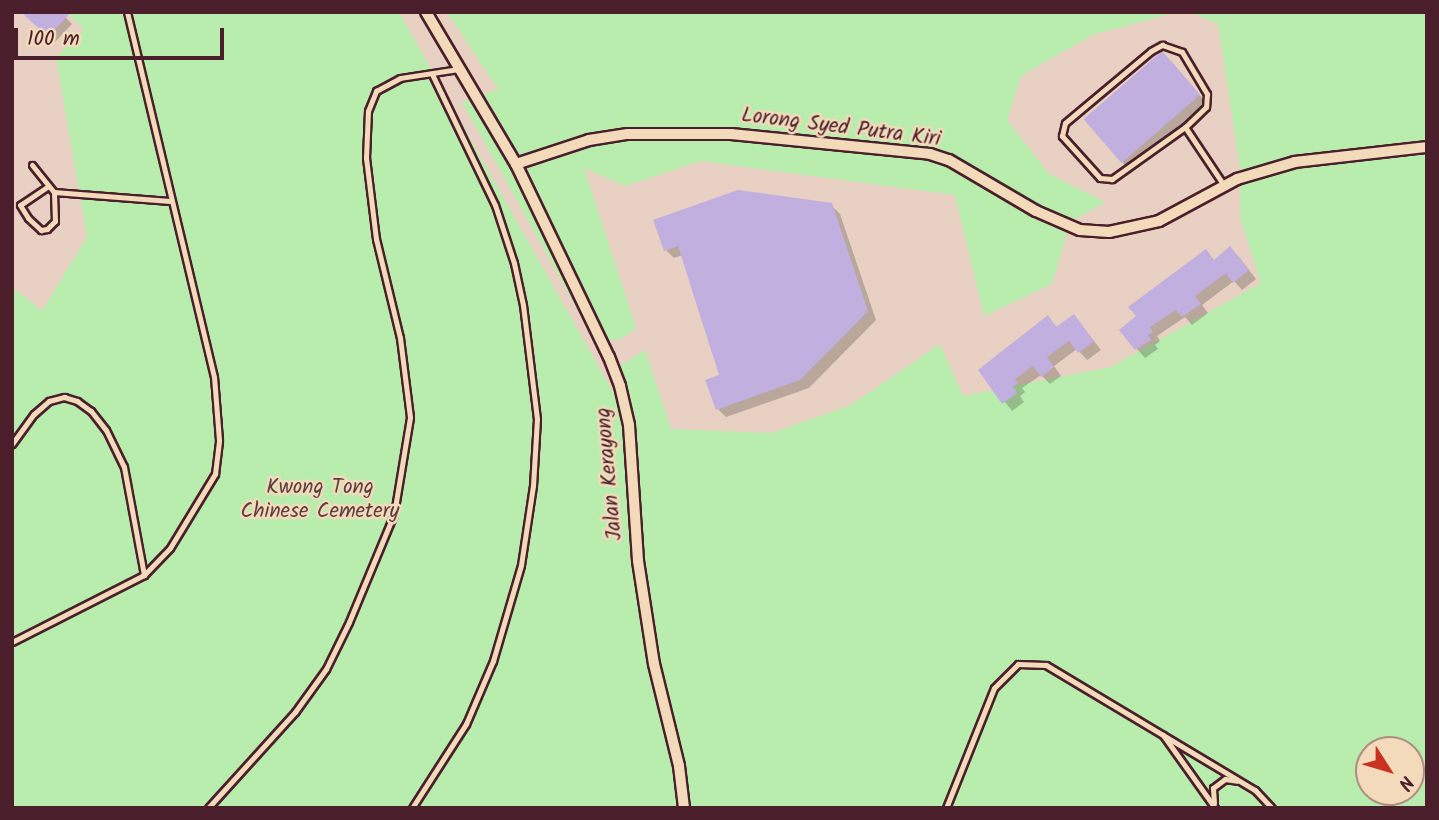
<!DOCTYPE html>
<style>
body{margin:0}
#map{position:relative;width:1439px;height:820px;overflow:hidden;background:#e8d1c2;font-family:Kalam,sans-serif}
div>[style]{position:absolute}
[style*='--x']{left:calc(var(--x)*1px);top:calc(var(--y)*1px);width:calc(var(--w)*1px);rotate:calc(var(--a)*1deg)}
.green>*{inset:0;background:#b9edae}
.shadow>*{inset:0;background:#0003}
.building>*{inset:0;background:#c1afe0;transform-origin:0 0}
.roads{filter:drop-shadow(2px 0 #4a1f2b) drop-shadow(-2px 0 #4a1f2b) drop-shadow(0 2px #4a1f2b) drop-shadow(0 -2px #4a1f2b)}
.lane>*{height:5px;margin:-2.5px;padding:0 2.5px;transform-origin:2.5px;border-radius:2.5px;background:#f2daba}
.street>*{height:10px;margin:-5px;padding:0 5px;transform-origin:5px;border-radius:5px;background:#f2daba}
span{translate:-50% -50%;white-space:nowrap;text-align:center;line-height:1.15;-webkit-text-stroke:5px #f2daba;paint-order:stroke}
.street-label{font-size:21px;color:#4a1f2b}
.park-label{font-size:21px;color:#5b3e3f}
.frame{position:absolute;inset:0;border:14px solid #4a1f2b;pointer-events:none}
.north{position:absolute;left:1355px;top:736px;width:70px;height:70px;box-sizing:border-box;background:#f2daba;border:2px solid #af8f81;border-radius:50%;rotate:127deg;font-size:19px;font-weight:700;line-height:28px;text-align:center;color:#4a1f2b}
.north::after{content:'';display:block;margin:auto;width:24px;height:32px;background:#c8321e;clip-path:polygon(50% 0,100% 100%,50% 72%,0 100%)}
.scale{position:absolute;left:14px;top:28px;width:210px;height:32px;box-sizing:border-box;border:4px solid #4a1f2b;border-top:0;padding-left:9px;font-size:21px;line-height:24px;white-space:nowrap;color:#4a1f2b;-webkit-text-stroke:5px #f2daba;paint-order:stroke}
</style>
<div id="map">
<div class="green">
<div style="clip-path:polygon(evenodd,67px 12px,399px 12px,614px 394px,609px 373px,645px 350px,671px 429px,772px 433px,851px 405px,940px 344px,963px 396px,1111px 367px,1261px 283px,1240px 217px,1240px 168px,1218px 24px,1189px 12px,1427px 12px,1427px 808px,12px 808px,12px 287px,42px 311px,87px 237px,56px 57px,84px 30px,67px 12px,1369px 750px,1411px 750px,1411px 792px,1369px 792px,1369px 750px)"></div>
<div style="clip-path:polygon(447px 12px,1177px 12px,1092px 35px,1021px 76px,1007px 120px,1049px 174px,1105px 202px,1070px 222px,1052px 284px,984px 316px,955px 195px,701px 161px,625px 186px,584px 168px,636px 328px,623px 338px,596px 343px,462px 102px,498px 89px)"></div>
</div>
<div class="shadow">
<div style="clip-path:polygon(23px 12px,66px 18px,72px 24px,55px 42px)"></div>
<div style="clip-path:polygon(1171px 61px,1207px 104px,1128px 168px,1120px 160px)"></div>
<div style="clip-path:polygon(831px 205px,840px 214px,876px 320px,809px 388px,726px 417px,718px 409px,721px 376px,683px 255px,674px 258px,666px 250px,655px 221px)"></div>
<div style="clip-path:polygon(1239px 257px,1256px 279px,1242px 290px,1234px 281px,1202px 305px,1208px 313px,1192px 325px,1185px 317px,1157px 336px,1160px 341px,1155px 345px,1158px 349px,1145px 358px,1121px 331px,1215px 261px)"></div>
<div style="clip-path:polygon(1074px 316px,1101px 350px,1087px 360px,1077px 349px,1054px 366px,1061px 376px,1050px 384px,1041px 375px,1022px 388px,1025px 392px,1020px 396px,1024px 402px,1012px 411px,980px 370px,1048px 318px,1058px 328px)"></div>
</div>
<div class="building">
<div style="clip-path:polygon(21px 12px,71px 12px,48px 37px)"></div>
<div style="left:1162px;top:51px;width:58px;height:104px;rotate:49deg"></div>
<div style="clip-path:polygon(738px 190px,832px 203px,868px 311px,800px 380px,716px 410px,705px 380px,719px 375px,678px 246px,664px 251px,653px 220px)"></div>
<div style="clip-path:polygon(1230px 246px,1249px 270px,1233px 283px,1226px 273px,1195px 296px,1201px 304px,1182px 317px,1176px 310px,1150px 327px,1153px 332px,1148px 335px,1151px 340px,1135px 350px,1119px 330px,1136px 316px,1128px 307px,1206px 249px,1214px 260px)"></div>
<div style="clip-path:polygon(1074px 314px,1094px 341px,1078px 353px,1069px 341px,1047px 357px,1054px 367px,1041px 377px,1033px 366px,1015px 379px,1018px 383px,1013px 387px,1017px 393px,1002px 404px,978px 370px,1048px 315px,1056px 327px)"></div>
</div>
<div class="roads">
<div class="lane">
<div style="--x:1162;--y:45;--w:21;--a:19"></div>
<div style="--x:1182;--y:52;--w:49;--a:59.2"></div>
<div style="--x:1207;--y:94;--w:13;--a:94"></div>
<div style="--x:1206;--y:107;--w:29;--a:136"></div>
<div style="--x:1185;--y:127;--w:90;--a:144.5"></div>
<div style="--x:1112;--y:179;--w:12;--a:-175"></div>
<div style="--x:1100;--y:178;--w:57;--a:-132.1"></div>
<div style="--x:1062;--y:136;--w:13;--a:-77"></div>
<div style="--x:1065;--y:123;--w:112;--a:-39.9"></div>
<div style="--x:1151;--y:51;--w:13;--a:-29"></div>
<div style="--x:1185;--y:127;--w:72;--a:56.3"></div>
<div style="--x:32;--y:165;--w:35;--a:51"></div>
<div style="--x:54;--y:192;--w:116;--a:4.4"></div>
<div style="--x:47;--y:187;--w:32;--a:146"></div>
<div style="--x:20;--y:205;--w:15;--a:58"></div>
<div style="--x:28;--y:218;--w:18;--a:43"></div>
<div style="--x:41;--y:230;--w:6;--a:-9"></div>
<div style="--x:47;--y:229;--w:11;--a:-45"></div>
<div style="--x:55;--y:221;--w:29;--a:-92"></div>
<div style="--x:12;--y:444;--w:37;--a:-54"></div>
<div style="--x:34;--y:414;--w:20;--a:-41"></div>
<div style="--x:49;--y:401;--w:16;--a:-15"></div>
<div style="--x:64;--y:397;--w:14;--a:17"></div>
<div style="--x:77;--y:401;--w:17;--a:36"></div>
<div style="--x:91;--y:411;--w:24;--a:52"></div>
<div style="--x:106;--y:430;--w:41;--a:64.1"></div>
<div style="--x:124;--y:467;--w:110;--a:79.5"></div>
<div style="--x:12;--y:642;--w:148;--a:-26.9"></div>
<div style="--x:144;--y:575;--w:37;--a:-46"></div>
<div style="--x:170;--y:548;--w:87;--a:-58.7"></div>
<div style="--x:215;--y:474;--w:34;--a:-83"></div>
<div style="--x:219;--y:440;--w:63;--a:-94.5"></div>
<div style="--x:214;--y:377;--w:375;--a:-103.4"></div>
<div style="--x:1163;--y:735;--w:90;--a:54.5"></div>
<div style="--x:1214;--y:803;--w:15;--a:-94"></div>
<div style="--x:1213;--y:788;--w:15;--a:-37"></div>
<div style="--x:1225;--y:779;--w:12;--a:9"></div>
<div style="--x:208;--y:808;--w:130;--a:-47.8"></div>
<div style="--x:295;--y:712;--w:53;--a:-54.2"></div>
<div style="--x:326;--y:669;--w:52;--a:-63.9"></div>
<div style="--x:349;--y:622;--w:117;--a:-67.4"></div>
<div style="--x:394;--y:514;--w:98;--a:-80.6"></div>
<div style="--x:410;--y:417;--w:80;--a:-97.2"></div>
<div style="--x:400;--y:338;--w:102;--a:-103.6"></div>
<div style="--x:376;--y:239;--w:82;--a:-97"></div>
<div style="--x:366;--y:158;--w:47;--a:-87.6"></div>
<div style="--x:368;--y:111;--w:22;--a:-68"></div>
<div style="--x:376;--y:91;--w:27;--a:-28"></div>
<div style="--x:400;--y:78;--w:60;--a:-8.7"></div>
<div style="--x:412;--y:808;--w:100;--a:-57.3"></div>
<div style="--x:466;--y:724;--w:69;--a:-66.8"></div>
<div style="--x:493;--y:661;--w:100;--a:-73.7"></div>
<div style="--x:521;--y:565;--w:80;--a:-81.4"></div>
<div style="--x:533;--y:486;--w:67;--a:-86.6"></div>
<div style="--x:537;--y:419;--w:115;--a:-97"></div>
<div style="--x:523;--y:305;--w:43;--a:-102.1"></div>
<div style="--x:514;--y:263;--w:61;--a:-108.1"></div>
<div style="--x:495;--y:205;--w:145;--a:-115.7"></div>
<div style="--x:946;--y:808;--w:129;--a:-68.2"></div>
<div style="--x:994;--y:688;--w:34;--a:-45"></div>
<div style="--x:1018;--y:664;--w:28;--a:2"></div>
<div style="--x:1046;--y:665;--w:244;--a:30.9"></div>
<div style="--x:1255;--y:790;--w:25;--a:47"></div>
</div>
<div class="street">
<div style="--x:426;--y:12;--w:177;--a:59.4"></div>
<div style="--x:516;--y:164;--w:214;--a:64.3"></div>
<div style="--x:609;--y:357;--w:31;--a:69"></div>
<div style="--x:620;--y:386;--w:40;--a:77"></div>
<div style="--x:629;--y:425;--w:136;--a:86.2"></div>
<div style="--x:638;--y:561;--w:104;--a:81.2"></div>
<div style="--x:654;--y:664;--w:105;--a:76.2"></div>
<div style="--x:679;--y:766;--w:42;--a:83.2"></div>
<div style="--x:516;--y:164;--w:77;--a:-18.2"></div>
<div style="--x:589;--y:140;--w:39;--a:-9"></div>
<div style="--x:628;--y:134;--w:103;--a:0"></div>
<div style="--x:731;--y:134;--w:200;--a:5.7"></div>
<div style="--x:930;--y:154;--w:20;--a:18"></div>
<div style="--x:949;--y:160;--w:101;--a:30.4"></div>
<div style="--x:1036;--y:211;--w:48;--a:23.4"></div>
<div style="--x:1080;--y:230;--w:29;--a:4"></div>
<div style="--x:1109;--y:232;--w:51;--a:-12.4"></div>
<div style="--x:1159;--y:221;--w:89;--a:-28.3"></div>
<div style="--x:1237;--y:179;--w:60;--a:-16.3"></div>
<div style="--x:1295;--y:162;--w:133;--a:-6.5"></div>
</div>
</div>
<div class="street-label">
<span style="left:841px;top:128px;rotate:7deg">Lorong Syed Putra Kiri</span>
<span style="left:610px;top:474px;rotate:-95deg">Jalan Kerayong</span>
</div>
<div class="park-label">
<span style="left:320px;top:500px">Kwong Tong<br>Chinese Cemetery</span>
</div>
<div class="frame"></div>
<div class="north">N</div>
<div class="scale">100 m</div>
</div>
